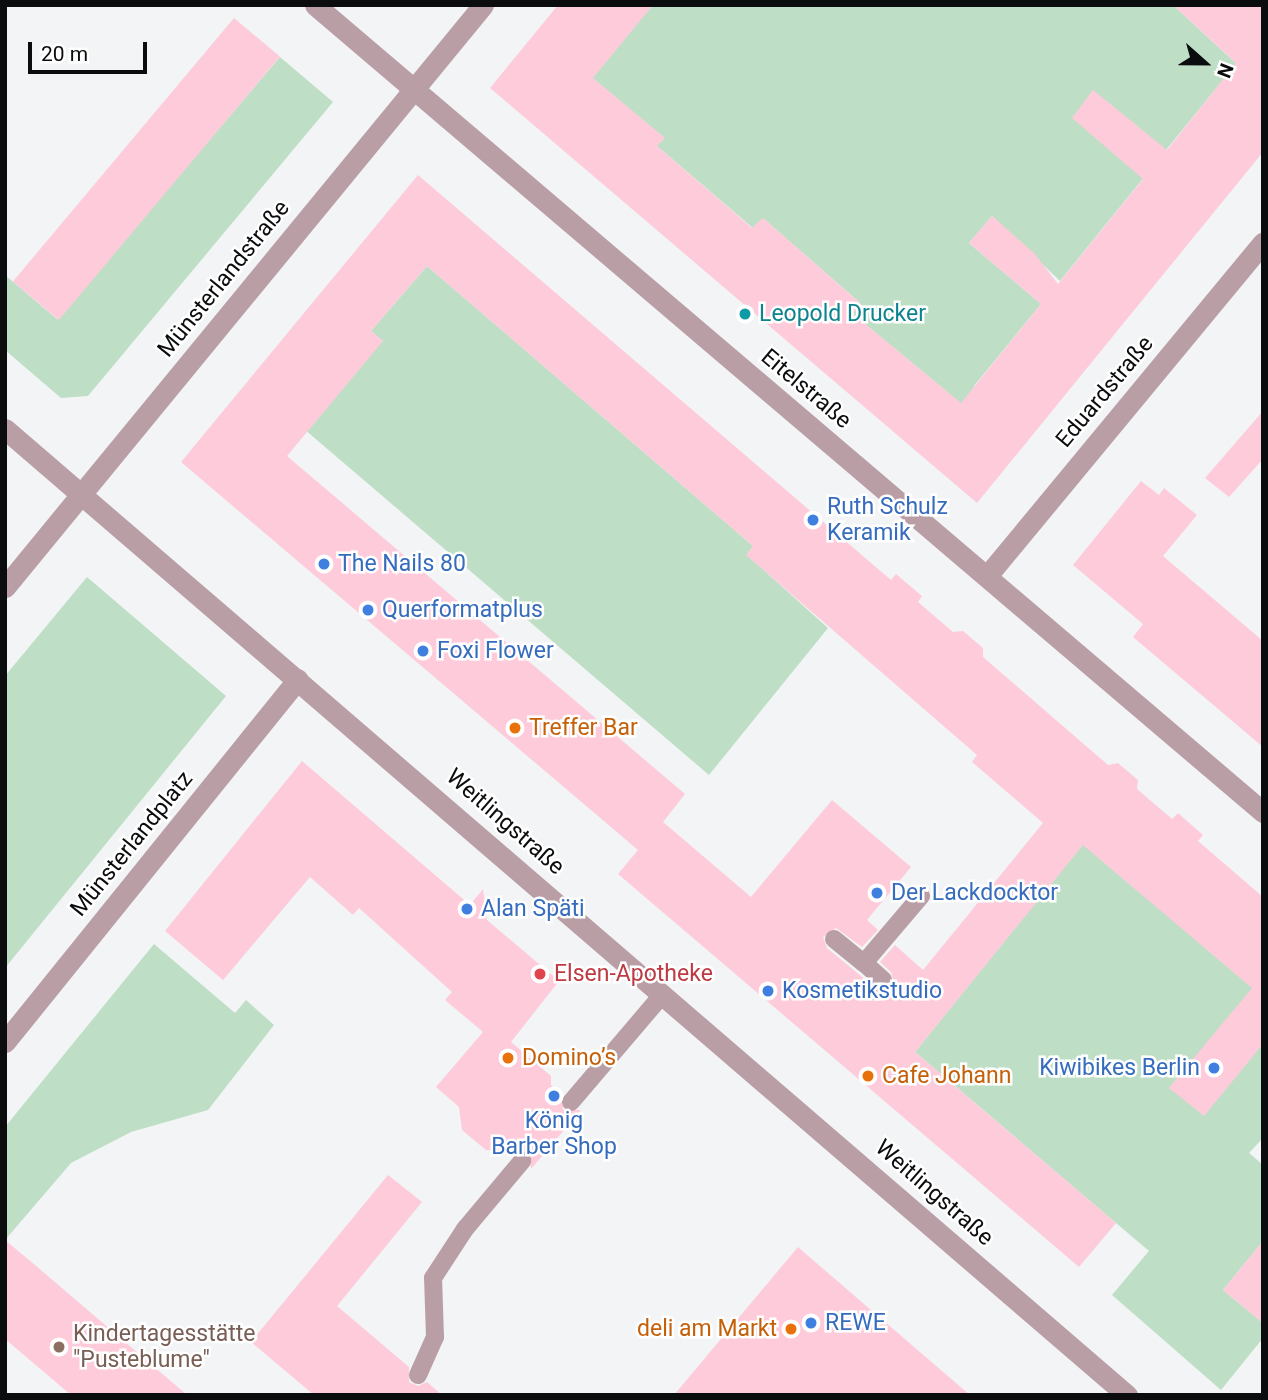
<!DOCTYPE html>
<meta charset="utf-8">
<style>
body{margin:0}
#map{position:relative;width:1268px;height:1400px;overflow:hidden;background:#f2f4f6;font-family:Roboto,sans-serif}
div>[style]{position:absolute}
[style*='--x']{left:calc(var(--x)*1px);top:calc(var(--y)*1px);width:calc(var(--w)*1px);rotate:calc(var(--a)*1deg)}
.green>*{inset:0;background:#bedfc5}
.building>*{inset:0;background:#fecbdb;transform-origin:0 0}
.service>*{height:18px;margin:-9px;padding:0 9px;transform-origin:9px;border-radius:9px;background:#ba9ea6}
.minor>*{height:21px;margin:-10.5px;padding:0 10.5px;transform-origin:10.5px;border-radius:10.5px;background:#ba9ea6}
.tertiary>*{height:21px;margin:-10.5px;padding:0 10.5px;transform-origin:10.5px;border-radius:10.5px;background:#ba9ea6}
.dots>*{width:19px;height:19px;translate:-50% -50%;box-sizing:border-box;border:4px solid #fff;border-radius:50%}
span{translate:-50% -50%;white-space:nowrap;text-align:center;line-height:1.15;-webkit-text-stroke:5px #fff;paint-order:stroke}
.street-label{font-size:23px;color:#0b0c0d}
.culture-label{font-size:23px;color:#0d838f}
.left{translate:0 -50%;text-align:left}
.shop-label{font-size:23px;color:#366cbe}
.right{translate:-100% -50%;text-align:right}
.food-label{font-size:23px;color:#c56008}
.health-label{font-size:23px;color:#be3a42}
.education-label{font-size:23px;color:#785e54}
.frame{position:absolute;inset:0;border:7px solid #0b0c0d;pointer-events:none}
.north{position:absolute;left:1170px;top:28px;width:70px;height:70px;-webkit-text-stroke:5px #fff;paint-order:stroke;rotate:111deg;font-size:19px;font-weight:700;line-height:28px;text-align:center;color:#0b0c0d}
.north::after{content:'';display:block;margin:auto;width:24px;height:32px;background:#0b0c0d;clip-path:polygon(50% 0,100% 100%,50% 72%,0 100%)}
.scale{position:absolute;left:28px;top:42px;width:119px;height:32px;box-sizing:border-box;border:4px solid #0b0c0d;border-top:0;padding-left:9px;font-size:21px;line-height:24px;white-space:nowrap;color:#0b0c0d;-webkit-text-stroke:5px #fff;paint-order:stroke}
</style>
<div id="map">
<div class="green">
<div style="clip-path:polygon(653px 5px,1173px 5px,1240px 67px,1222px 81px,1060px 281px,992px 216px,969px 243px,1041px 304px,974px 386px,970px 411px,853px 314px,859px 302px,764px 219px,754px 229px,657px 146px,589px 78px)"></div>
<div style="clip-path:polygon(280px 57px,333px 102px,88px 396px,61px 398px,5px 350px,5px 275px,57px 319px)"></div>
<div style="clip-path:polygon(427px 266px,753px 546px,747px 555px,828px 628px,709px 775px,297px 423px,383px 341px,371px 331px)"></div>
<div style="clip-path:polygon(87px 577px,226px 696px,5px 968px,5px 676px)"></div>
<div style="clip-path:polygon(1083px 844px,1263px 996px,1263px 1138px,1249px 1153px,1263px 1165px,1263px 1241px,1223px 1290px,1263px 1323px,1263px 1338px,1221px 1390px,1112px 1295px,1149px 1251px,915px 1052px)"></div>
<div style="clip-path:polygon(154px 944px,235px 1013px,246px 1000px,274px 1025px,208px 1110px,131px 1132px,71px 1163px,5px 1240px,5px 1127px)"></div>
</div>
<div class="building">
<div style="clip-path:polygon(558px 5px,653px 5px,593px 78px,665px 138px,657px 146px,752px 228px,763px 218px,861px 304px,853px 314px,961px 403px,1041px 304px,969px 243px,992px 216px,1034px 253px,1058px 284px,1143px 179px,1072px 118px,1093px 90px,1167px 150px,1236px 63px,1173px 5px,1263px 5px,1263px 152px,977px 503px,490px 88px)"></div>
<div style="left:234px;top:18px;width:60px;height:344px;rotate:40deg"></div>
<div style="clip-path:polygon(evenodd,418px 175px,891px 580px,896px 574px,922px 596px,918px 602px,953px 632px,963px 631px,983px 648px,983px 657px,1108px 765px,1118px 763px,1138px 780px,1137px 789px,1172px 819px,1178px 813px,1203px 835px,1198px 841px,1263px 897px,1263px 1044px,1204px 1116px,1169px 1088px,1252px 988px,1083px 845px,915px 1052px,1116px 1223px,1079px 1267px,618px 874px,638px 850px,181px 462px,418px 175px,427px 266px,753px 546px,746px 555px,977px 755px,972px 762px,1043px 823px,923px 970px,895px 945px,880px 962px,891px 972px,894px 983px,879px 1001px,866px 999px,863px 990px,867px 981px,827px 948px,823px 937px,836px 928px,862px 947px,878px 930px,867px 920px,911px 867px,832px 800px,751px 897px,663px 822px,685px 794px,287px 456px,383px 341px,371px 331px,427px 266px)"></div>
<div style="clip-path:polygon(1263px 411px,1263px 459px,1229px 497px,1205px 478px)"></div>
<div style="clip-path:polygon(1141px 481px,1159px 495px,1164px 488px,1197px 515px,1163px 556px,1263px 641px,1263px 747px,1133px 637px,1143px 624px,1073px 565px)"></div>
<div style="clip-path:polygon(302px 761px,470px 905px,483px 889px,487px 920px,559px 981px,511px 1042px,551px 1076px,551px 1085px,562px 1095px,563px 1110px,581px 1110px,531px 1169px,529px 1152px,486px 1150px,462px 1130px,459px 1107px,436px 1087px,483px 1032px,445px 1000px,452px 992px,359px 908px,353px 915px,310px 877px,223px 980px,165px 931px)"></div>
<div style="clip-path:polygon(388px 1175px,422px 1202px,337px 1306px,409px 1367px,409px 1382px,418px 1386px,427px 1382px,442px 1395px,314px 1395px,251px 1342px)"></div>
<div style="clip-path:polygon(5px 1240px,35px 1265px,187px 1395px,71px 1395px,5px 1339px)"></div>
<div style="clip-path:polygon(1263px 1241px,1263px 1323px,1223px 1290px)"></div>
<div style="clip-path:polygon(798px 1247px,814px 1261px,970px 1395px,674px 1395px)"></div>
</div>
<div class="service">
<div style="--x:834;--y:939;--w:38;--a:39"></div>
<div style="--x:874;--y:991;--w:14;--a:-51"></div>
<div style="--x:883;--y:980;--w:25;--a:-138"></div>
<div style="--x:864;--y:963;--w:88;--a:-49.6"></div>
<div style="--x:571;--y:1102;--w:142;--a:-49.6"></div>
<div style="--x:418;--y:1375;--w:42;--a:-65.9"></div>
<div style="--x:435;--y:1337;--w:59;--a:-91.9"></div>
<div style="--x:433;--y:1278;--w:59;--a:-56.9"></div>
<div style="--x:465;--y:1229;--w:89;--a:-50"></div>
</div>
<div class="minor">
<div style="--x:315;--y:5;--w:1245;--a:40.41"></div>
<div style="--x:987;--y:576;--w:433;--a:-50.4"></div>
<div style="--x:5;--y:587;--w:753;--a:-50.6"></div>
<div style="--x:5;--y:1042;--w:466;--a:-51.1"></div>
</div>
<div class="tertiary">
<div style="--x:5;--y:429;--w:1481;--a:40.73"></div>
</div>
<div class="dots">
<div style="left:745px;top:314px;background:#0f9aa8"></div>
<div style="left:813px;top:520px;background:#3f7fe0"></div>
<div style="left:324px;top:564px;background:#3f7fe0"></div>
<div style="left:368px;top:610px;background:#3f7fe0"></div>
<div style="left:423px;top:651px;background:#3f7fe0"></div>
<div style="left:515px;top:728px;background:#e8710a"></div>
<div style="left:877px;top:893px;background:#3f7fe0"></div>
<div style="left:467px;top:909px;background:#3f7fe0"></div>
<div style="left:540px;top:974px;background:#e0444e"></div>
<div style="left:768px;top:991px;background:#3f7fe0"></div>
<div style="left:508px;top:1058px;background:#e8710a"></div>
<div style="left:1214px;top:1068px;background:#3f7fe0"></div>
<div style="left:868px;top:1076px;background:#e8710a"></div>
<div style="left:554px;top:1096px;background:#3f7fe0"></div>
<div style="left:811px;top:1323px;background:#3f7fe0"></div>
<div style="left:791px;top:1329px;background:#e8710a"></div>
<div style="left:59px;top:1347px;background:#8d6e63"></div>
</div>
<div class="street-label">
<span style="left:224px;top:279px;rotate:-51deg">Münsterlandstraße</span>
<span style="left:806px;top:389px;rotate:40deg">Eitelstraße</span>
<span style="left:1105px;top:392px;rotate:-50deg">Eduardstraße</span>
<span style="left:505px;top:822px;rotate:41deg">Weitlingstraße</span>
<span style="left:132px;top:844px;rotate:-51deg">Münsterlandplatz</span>
<span style="left:934px;top:1193px;rotate:41deg">Weitlingstraße</span>
</div>
<div class="culture-label">
<span class="left" style="left:759px;top:314px">Leopold Drucker</span>
</div>
<div class="shop-label">
<span class="left" style="left:827px;top:520px">Ruth Schulz<br>Keramik</span>
<span class="left" style="left:338px;top:564px">The Nails 80</span>
<span class="left" style="left:382px;top:610px">Querformatplus</span>
<span class="left" style="left:437px;top:651px">Foxi Flower</span>
<span class="left" style="left:891px;top:893px">Der Lackdocktor</span>
<span class="left" style="left:481px;top:909px">Alan Späti</span>
<span class="left" style="left:782px;top:991px">Kosmetikstudio</span>
<span class="right" style="left:1200px;top:1068px">Kiwibikes Berlin</span>
<span style="left:554px;top:1134px">König<br>Barber Shop</span>
<span class="left" style="left:825px;top:1323px">REWE</span>
</div>
<div class="food-label">
<span class="left" style="left:529px;top:728px">Treffer Bar</span>
<span class="left" style="left:522px;top:1058px">Domino’s</span>
<span class="left" style="left:882px;top:1076px">Cafe Johann</span>
<span class="right" style="left:777px;top:1329px">deli am Markt</span>
</div>
<div class="health-label">
<span class="left" style="left:554px;top:974px">Elsen-Apotheke</span>
</div>
<div class="education-label">
<span class="left" style="left:73px;top:1347px">Kindertagesstätte<br>"Pusteblume"</span>
</div>
<div class="frame"></div>
<div class="north">N</div>
<div class="scale">20 m</div>
</div>
